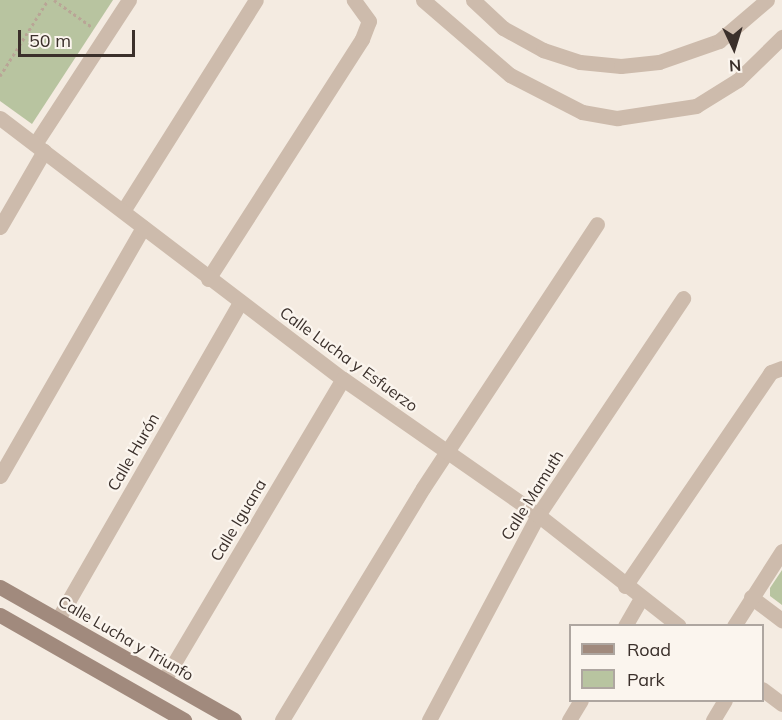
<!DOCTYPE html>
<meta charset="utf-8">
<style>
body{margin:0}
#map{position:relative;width:782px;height:720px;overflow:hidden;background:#f4ebe1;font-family:Mulish,sans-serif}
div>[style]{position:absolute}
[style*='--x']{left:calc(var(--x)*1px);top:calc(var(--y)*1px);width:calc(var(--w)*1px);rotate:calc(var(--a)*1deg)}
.green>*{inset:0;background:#b8c4a0}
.path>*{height:3px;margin-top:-1.5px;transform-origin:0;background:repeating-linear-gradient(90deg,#b9a596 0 3px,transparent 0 6px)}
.minor>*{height:15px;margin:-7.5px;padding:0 7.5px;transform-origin:7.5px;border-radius:7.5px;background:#cdbbac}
.tertiary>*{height:15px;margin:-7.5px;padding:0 7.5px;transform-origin:7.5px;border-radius:7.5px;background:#cdbbac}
.secondary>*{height:15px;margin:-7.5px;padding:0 7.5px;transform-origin:7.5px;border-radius:7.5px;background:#a18a7d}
span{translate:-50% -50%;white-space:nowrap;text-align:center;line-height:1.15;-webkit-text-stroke:4.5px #fbf5ee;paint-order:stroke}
.street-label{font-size:16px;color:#3b302b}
.legend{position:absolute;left:569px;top:624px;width:195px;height:78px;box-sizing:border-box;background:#fbf5ee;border:2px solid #aea6a0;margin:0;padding:8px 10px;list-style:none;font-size:18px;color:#3b302b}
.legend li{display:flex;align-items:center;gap:12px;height:30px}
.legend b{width:30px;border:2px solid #aea6a0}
.north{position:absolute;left:704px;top:18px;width:60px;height:60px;-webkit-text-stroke:4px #fbf5ee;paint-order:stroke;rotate:176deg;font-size:16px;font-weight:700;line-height:24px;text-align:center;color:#3b302b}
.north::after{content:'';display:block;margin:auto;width:21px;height:27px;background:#3b302b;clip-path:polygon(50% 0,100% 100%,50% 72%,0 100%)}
.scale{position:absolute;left:18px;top:30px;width:117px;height:27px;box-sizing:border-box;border:3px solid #3b302b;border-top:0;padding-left:8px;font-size:18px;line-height:21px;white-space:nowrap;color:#3b302b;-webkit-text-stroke:4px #fbf5ee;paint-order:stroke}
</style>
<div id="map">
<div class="green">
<div style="clip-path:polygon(0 0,113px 0,32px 124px,0 101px)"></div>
<div style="clip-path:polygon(782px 570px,782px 605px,770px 596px,770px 588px)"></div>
</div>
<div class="path">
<div style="--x:54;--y:0;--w:47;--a:35.4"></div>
<div style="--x:0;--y:76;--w:90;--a:-57.7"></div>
</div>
<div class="minor">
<div style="--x:35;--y:144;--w:172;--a:-56.9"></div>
<div style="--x:123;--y:211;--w:249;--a:-57.8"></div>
<div style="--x:0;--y:227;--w:88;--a:-59.9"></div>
<div style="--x:208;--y:279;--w:285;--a:-57.3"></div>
<div style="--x:362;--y:39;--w:19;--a:-69"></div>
<div style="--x:369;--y:21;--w:26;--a:-126"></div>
<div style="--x:0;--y:476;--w:287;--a:-60.1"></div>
<div style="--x:625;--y:586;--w:259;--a:-55.7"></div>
<div style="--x:771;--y:372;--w:12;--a:-20"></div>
<div style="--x:751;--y:597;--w:39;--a:37"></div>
<div style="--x:58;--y:619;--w:366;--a:-60.1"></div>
<div style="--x:625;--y:626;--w:32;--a:-60"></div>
<div style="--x:734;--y:626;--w:89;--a:-57.4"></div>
<div style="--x:164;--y:680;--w:350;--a:-59.3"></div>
<div style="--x:282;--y:720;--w:271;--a:-58.7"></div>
<div style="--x:423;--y:488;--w:316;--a:-56.6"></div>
<div style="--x:429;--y:720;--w:232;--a:-62"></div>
<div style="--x:538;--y:515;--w:261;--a:-56.2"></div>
<div style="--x:569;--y:720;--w:23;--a:-59"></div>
<div style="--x:713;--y:720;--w:23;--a:-59"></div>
</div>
<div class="tertiary">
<div style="--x:423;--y:0;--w:115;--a:40.8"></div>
<div style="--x:510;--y:75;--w:81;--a:27.2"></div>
<div style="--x:582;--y:112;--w:36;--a:10"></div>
<div style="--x:617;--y:118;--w:80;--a:-8.6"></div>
<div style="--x:696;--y:106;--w:49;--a:-31.8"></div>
<div style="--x:738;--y:80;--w:62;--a:-44.3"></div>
<div style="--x:473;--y:0;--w:41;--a:43"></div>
<div style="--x:503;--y:28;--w:46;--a:28.8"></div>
<div style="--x:543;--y:50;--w:39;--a:18"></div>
<div style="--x:580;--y:62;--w:41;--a:5.6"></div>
<div style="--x:621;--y:66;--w:38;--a:-6"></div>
<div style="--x:659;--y:62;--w:64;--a:-19.3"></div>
<div style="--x:719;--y:41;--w:63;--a:-40.5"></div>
<div style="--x:0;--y:118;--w:431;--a:37.3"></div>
<div style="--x:343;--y:379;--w:238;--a:34.9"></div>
<div style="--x:538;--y:515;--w:179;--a:38.2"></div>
<div style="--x:762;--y:689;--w:25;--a:37"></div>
</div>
<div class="secondary">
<div style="--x:0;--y:587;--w:269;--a:29.6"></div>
<div style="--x:0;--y:615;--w:212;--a:29.7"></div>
</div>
<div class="street-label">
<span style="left:349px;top:359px;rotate:36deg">Calle Lucha y Esfuerzo</span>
<span style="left:133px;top:452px;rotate:-60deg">Calle Hurón</span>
<span style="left:532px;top:495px;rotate:-58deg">Calle Mamuth</span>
<span style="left:238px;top:520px;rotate:-59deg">Calle Iguana</span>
<span style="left:126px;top:638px;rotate:30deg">Calle Lucha y Triunfo</span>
</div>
<ul class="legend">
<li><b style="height:8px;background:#a18a7d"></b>Road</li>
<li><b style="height:16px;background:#b8c4a0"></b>Park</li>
</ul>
<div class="north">N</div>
<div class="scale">50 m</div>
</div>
